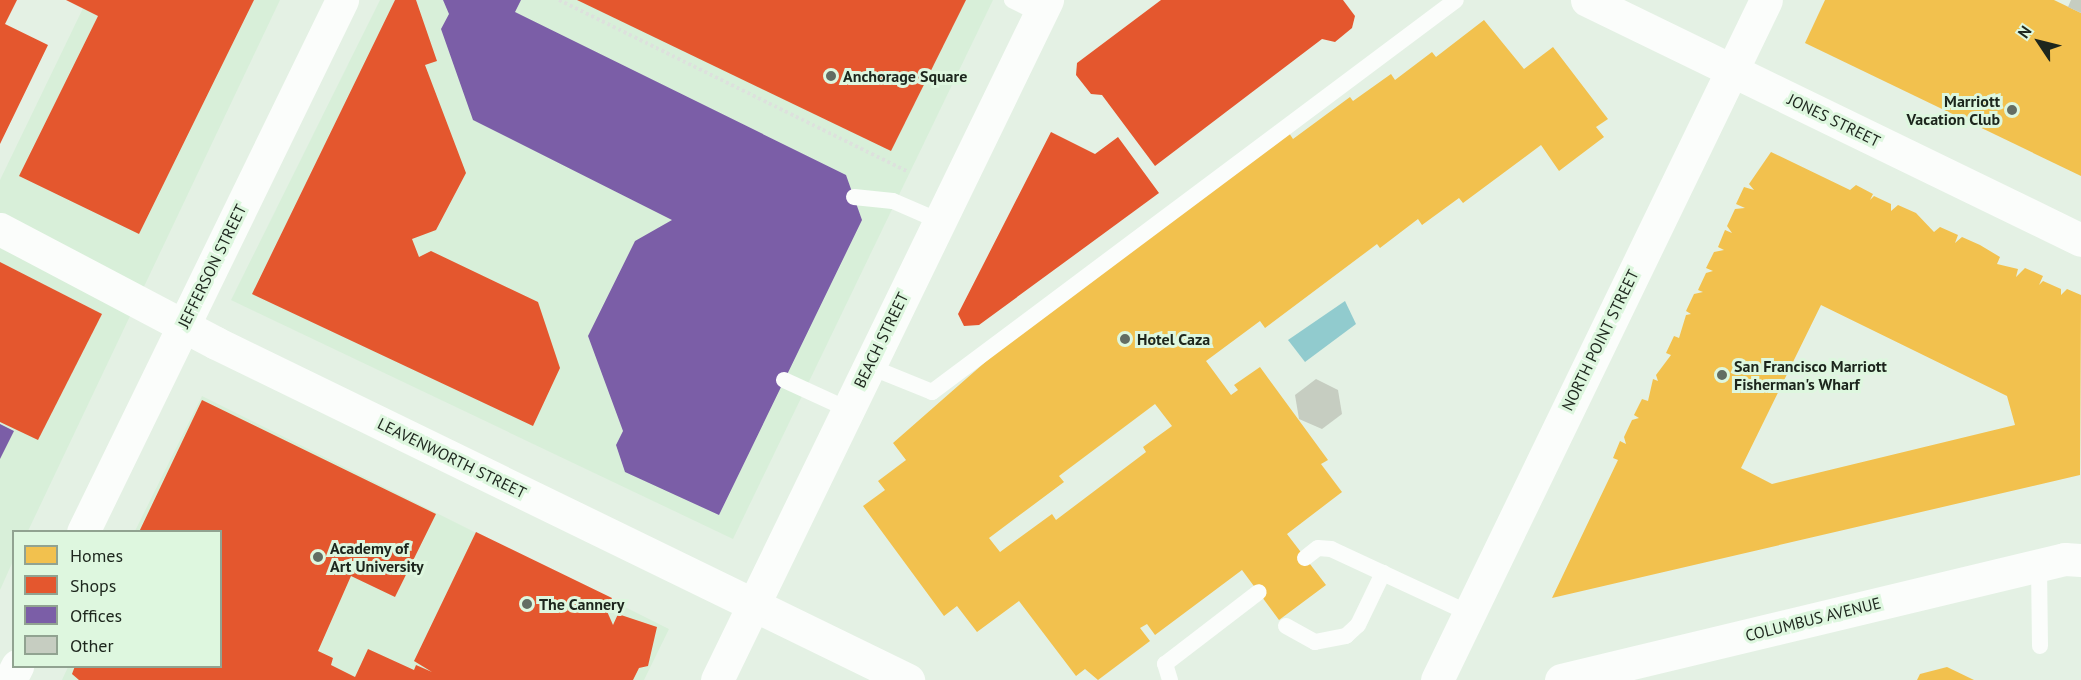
<!DOCTYPE html>
<style>
body{margin:0}
#map{position:relative;width:2081px;height:680px;overflow:hidden;background:#e4f1e4;font-family:"PT Sans",sans-serif}
div>[style]{position:absolute}
[style*='--x']{left:calc(var(--x)*1px);top:calc(var(--y)*1px);width:calc(var(--w)*1px);rotate:calc(var(--a)*1deg)}
.built>*{inset:0;background:#d8efd9}
.water>*{inset:0;background:#91cbce}
.homes>*{inset:0;background:#f2c14e}
.shops>*{inset:0;background:#e4572e}
.offices>*{inset:0;background:#7b5ea7}
.building>*{inset:0;background:#c6cdc1}
.path>*{height:4px;margin-top:-2px;transform-origin:0;background:repeating-linear-gradient(90deg,#dde1dd 0 3px,transparent 0 6px)}
.lane>*{height:16px;margin:-8px;padding:0 8px;transform-origin:8px;border-radius:8px;background:#fbfdfb}
.street>*{height:33px;margin:-16.5px;padding:0 16.5px;transform-origin:16.5px;border-radius:16.5px;background:#fbfdfb}
.secondary>*{height:33px;margin:-16.5px;padding:0 16.5px;transform-origin:16.5px;border-radius:16.5px;background:#fbfdfb}
.dots>*{width:16px;height:16px;translate:-50% -50%;box-sizing:border-box;border:3px solid #def7df;border-radius:50%}
span{translate:-50% -50%;white-space:nowrap;text-align:center;line-height:1.15;-webkit-text-stroke:6px #def7df;paint-order:stroke}
.poi-label{font-size:16px;color:#1d261d;font-weight:700}
.left{translate:0 -50%;text-align:left}
.right{translate:-100% -50%;text-align:right}
.street-label{font-size:16px;color:#1d261d}
.legend{position:absolute;left:12px;top:530px;width:210px;height:138px;box-sizing:border-box;background:#def7df;border:2px solid #91a391;margin:0;padding:8px 10px;list-style:none;font-size:18px;color:#1d261d}
.legend li{display:flex;align-items:center;gap:12px;height:30px}
.legend b{width:30px;border:2px solid #91a391}
.north{position:absolute;left:2009px;top:12px;width:60px;height:60px;-webkit-text-stroke:4px #def7df;paint-order:stroke;rotate:305deg;font-size:16px;font-weight:700;line-height:24px;text-align:center;color:#1d261d}
.north::after{content:'';display:block;margin:auto;width:21px;height:27px;background:#1d261d;clip-path:polygon(50% 0,100% 100%,50% 72%,0 100%)}
</style>
<div id="map">
<div class="built">
<div style="clip-path:polygon(87px 0,280px 0,28px 531px,14px 532px,13px 561px,0 590px,0 180px)"></div>
<div style="clip-path:polygon(380px 0,993px 0,733px 539px,231px 300px)"></div>
<div style="clip-path:polygon(202px 396px,669px 629px,644px 680px,62px 680px,68px 667px,220px 666px,220px 532px,135px 531px)"></div>
</div>
<div class="water">
<div style="clip-path:polygon(1345px 301px,1356px 324px,1305px 362px,1288px 340px)"></div>
</div>
<div class="homes">
<div style="clip-path:polygon(1825px 0,2054px 0,2081px 13px,2081px 176px,1805px 43px)"></div>
<div style="clip-path:polygon(evenodd,1484px 20px,1524px 69px,1553px 47px,1608px 119px,1596px 127px,1604px 137px,1559px 171px,1541px 145px,1463px 203px,1459px 198px,1422px 225px,1418px 219px,1380px 248px,1377px 244px,1265px 328px,1260px 321px,1206px 361px,1231px 395px,1238px 390px,1234px 385px,1260px 367px,1328px 460px,1321px 464px,1342px 492px,1287px 534px,1326px 585px,1279px 620px,1242px 570px,1155px 635px,1147px 624px,1140px 628px,1150px 641px,1098px 680px,1085px 669px,1076px 676px,1019px 601px,977px 632px,957px 606px,944px 616px,863px 506px,885px 490px,878px 481px,906px 460px,893px 443px,999px 350px,1289px 133px,1293px 139px,1350px 97px,1353px 101px,1391px 74px,1395px 80px,1432px 52px,1436px 57px,1484px 20px,1155px 404px,1172px 426px,1143px 447px,1146px 452px,1056px 520px,1052px 514px,1000px 552px,989px 538px,1064px 482px,1059px 476px,1155px 404px)"></div>
<div style="clip-path:polygon(evenodd,1771px 152px,1850px 190px,1856px 185px,1873px 194px,1870px 200px,1874px 196px,1891px 204px,1891px 211px,1898px 205px,1916px 213px,1934px 232px,1940px 227px,1958px 235px,1955px 243px,1962px 237px,1980px 245px,2000px 257px,1997px 264px,2018px 269px,2016px 277px,2025px 268px,2043px 276px,2039px 285px,2043px 281px,2061px 289px,2061px 295px,2067px 289px,2081px 295px,2080px 475px,1552px 598px,1618px 460px,1613px 458px,1620px 441px,1626px 444px,1624px 437px,1632px 420px,1639px 418px,1634px 415px,1642px 399px,1648px 401px,1653px 379px,1658px 381px,1656px 375px,1671px 355px,1666px 353px,1674px 336px,1679px 338px,1686px 315px,1691px 314px,1686px 311px,1694px 294px,1703px 292px,1698px 290px,1706px 273px,1713px 271px,1706px 268px,1714px 252px,1724px 250px,1718px 247px,1725px 230px,1732px 233px,1727px 226px,1735px 209px,1745px 208px,1736px 204px,1744px 187px,1754px 190px,1749px 184px,1771px 152px,1821px 305px,2007px 396px,2015px 425px,1772px 484px,1741px 468px,1821px 305px)"></div>
<div style="clip-path:polygon(1947px 667px,1974px 680px,1917px 680px,1920px 674px)"></div>
</div>
<div class="shops">
<div style="clip-path:polygon(0 0,17px 0,5px 24px,48px 45px,0 144px)"></div>
<div style="clip-path:polygon(66px 0,254px 0,139px 234px,19px 176px,98px 16px)"></div>
<div style="clip-path:polygon(395px 0,416px 0,437px 61px,425px 65px,466px 173px,436px 230px,412px 239px,419px 257px,431px 251px,538px 302px,560px 368px,533px 426px,252px 294px)"></div>
<div style="clip-path:polygon(577px 0,966px 0,891px 151px)"></div>
<div style="clip-path:polygon(1161px 0,1343px 0,1355px 16px,1352px 28px,1335px 42px,1322px 39px,1155px 166px,1102px 95px,1091px 94px,1076px 75px,1077px 63px)"></div>
<div style="clip-path:polygon(1051px 132px,1095px 154px,1118px 137px,1159px 193px,979px 325px,964px 326px,958px 314px)"></div>
<div style="clip-path:polygon(0 262px,102px 314px,38px 440px,0 422px)"></div>
<div style="clip-path:polygon(202px 400px,436px 514px,395px 597px,351px 576px,318px 651px,333px 658px,331px 665px,355px 677px,368px 649px,414px 670px,416px 665px,432px 672px,414px 661px,476px 532px,612px 598px,606px 609px,613px 625px,618px 614px,657px 627px,648px 666px,639px 668px,633px 680px,79px 680px,72px 674px,75px 666px,220px 666px,220px 532px,139px 532px)"></div>
</div>
<div class="offices">
<div style="clip-path:polygon(443px 0,521px 0,515px 12px,846px 175px,862px 220px,719px 515px,625px 472px,616px 445px,623px 431px,588px 336px,635px 241px,672px 220px,473px 120px,441px 29px,449px 14px)"></div>
<div style="clip-path:polygon(0 424px,14px 431px,0 459px)"></div>
</div>
<div class="building">
<div style="clip-path:polygon(2071px 0,2081px 0,2081px 13px,2068px 7px)"></div>
<div style="clip-path:polygon(1316px 379px,1338px 390px,1342px 414px,1322px 429px,1299px 419px,1295px 395px)"></div>
</div>
<div class="path">
<div style="--x:559;--y:0;--w:389;--a:26.2"></div>
</div>
<div class="lane">
<div style="--x:1012;--y:0;--w:31;--a:27"></div>
<div style="--x:854;--y:197;--w:39;--a:6"></div>
<div style="--x:893;--y:201;--w:50;--a:23.5"></div>
<div style="--x:868;--y:366;--w:69;--a:22.1"></div>
<div style="--x:932;--y:392;--w:654;--a:-36.8"></div>
<div style="--x:784;--y:380;--w:69;--a:24.7"></div>
<div style="--x:1305;--y:558;--w:16;--a:-38"></div>
<div style="--x:1318;--y:548;--w:13;--a:4"></div>
<div style="--x:1331;--y:549;--w:150;--a:24.9"></div>
<div style="--x:2039;--y:565;--w:81;--a:89.3"></div>
<div style="--x:1286;--y:626;--w:33;--a:29"></div>
<div style="--x:1315;--y:642;--w:32;--a:-11"></div>
<div style="--x:1346;--y:636;--w:16;--a:-43"></div>
<div style="--x:1358;--y:625;--w:58;--a:-64.3"></div>
<div style="--x:1170;--y:680;--w:17;--a:-107"></div>
<div style="--x:1165;--y:664;--w:118;--a:-37.5"></div>
</div>
<div class="street">
<div style="--x:1587;--y:0;--w:549;--a:25.91"></div>
<div style="--x:0;--y:229;--w:244;--a:27.8"></div>
<div style="--x:216;--y:343;--w:770;--a:25.97"></div>
<div style="--x:717;--y:680;--w:756;--a:-64.11"></div>
</div>
<div class="secondary">
<div style="--x:83;--y:532;--w:592;--a:-64.04"></div>
<div style="--x:10;--y:680;--w:16;--a:-63"></div>
<div style="--x:1437;--y:680;--w:755;--a:-64.18"></div>
<div style="--x:1561;--y:680;--w:518;--a:-13.5"></div>
<div style="--x:2065;--y:559;--w:16;--a:4"></div>
</div>
<div class="dots">
<div style="left:831px;top:76px;background:#636d63"></div>
<div style="left:2012px;top:110px;background:#636d63"></div>
<div style="left:1125px;top:339px;background:#636d63"></div>
<div style="left:1722px;top:375px;background:#636d63"></div>
<div style="left:318px;top:557px;background:#636d63"></div>
<div style="left:527px;top:604px;background:#636d63"></div>
</div>
<div class="poi-label">
<span class="left" style="left:843px;top:76px">Anchorage Square</span>
<span class="right" style="left:2000px;top:110px">Marriott<br>Vacation Club</span>
<span class="left" style="left:1137px;top:339px">Hotel Caza</span>
<span class="left" style="left:1734px;top:375px">San Francisco Marriott<br>Fisherman's Wharf</span>
<span class="left" style="left:330px;top:557px">Academy of<br>Art University</span>
<span class="left" style="left:539px;top:604px">The Cannery</span>
</div>
<div class="street-label">
<span style="left:1834px;top:120px;rotate:26deg">JONES STREET</span>
<span style="left:212px;top:266px;rotate:-64deg">JEFFERSON STREET</span>
<span style="left:881px;top:340px;rotate:-64deg">BEACH STREET</span>
<span style="left:1600px;top:340px;rotate:-64deg">NORTH POINT STREET</span>
<span style="left:452px;top:458px;rotate:26deg">LEAVENWORTH STREET</span>
<span style="left:1813px;top:619px;rotate:-14deg">COLUMBUS AVENUE</span>
</div>
<ul class="legend">
<li><b style="height:16px;background:#f2c14e"></b>Homes</li>
<li><b style="height:16px;background:#e4572e"></b>Shops</li>
<li><b style="height:16px;background:#7b5ea7"></b>Offices</li>
<li><b style="height:16px;background:#c6cdc1"></b>Other</li>
</ul>
<div class="north">N</div>
</div>
